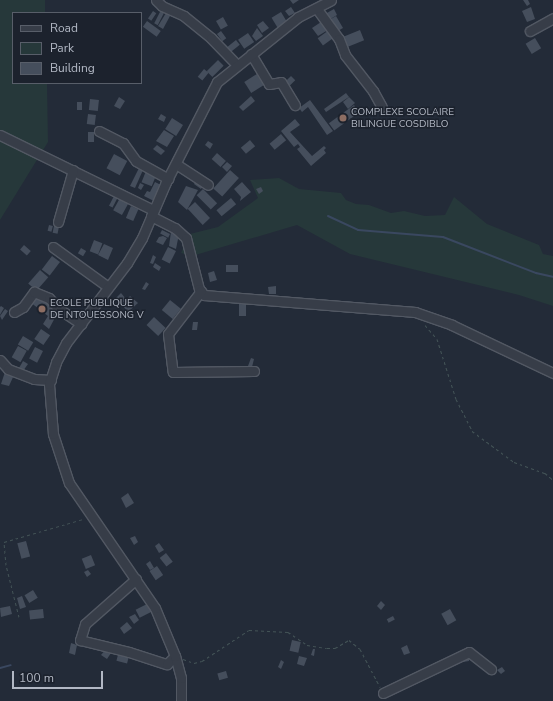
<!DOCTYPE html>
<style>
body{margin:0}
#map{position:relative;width:553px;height:701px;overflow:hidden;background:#232b38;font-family:"Nunito Sans",sans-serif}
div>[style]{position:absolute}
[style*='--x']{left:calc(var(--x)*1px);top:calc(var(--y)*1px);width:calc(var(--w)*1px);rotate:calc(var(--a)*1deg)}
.green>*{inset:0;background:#26383a}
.stream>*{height:2px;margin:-1px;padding:0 1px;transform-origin:1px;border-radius:1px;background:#3a4860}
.building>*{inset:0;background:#454e5c;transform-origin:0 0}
.path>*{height:1px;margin-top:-0.5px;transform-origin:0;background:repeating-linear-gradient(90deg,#435356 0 3px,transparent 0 6px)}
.roads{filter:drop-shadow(1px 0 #525863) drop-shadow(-1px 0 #525863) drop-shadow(0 1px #525863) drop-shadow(0 -1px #525863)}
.minor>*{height:9px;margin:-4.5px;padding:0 4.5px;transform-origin:4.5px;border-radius:4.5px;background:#373d48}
.dots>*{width:11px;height:11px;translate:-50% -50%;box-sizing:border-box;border:2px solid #1c222d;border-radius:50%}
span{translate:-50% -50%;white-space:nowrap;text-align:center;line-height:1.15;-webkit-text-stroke:3px #1c222d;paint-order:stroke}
.poi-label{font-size:10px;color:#b2b8c4}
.left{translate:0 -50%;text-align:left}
.legend{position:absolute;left:12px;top:12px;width:130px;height:72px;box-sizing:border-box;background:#1c222d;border:1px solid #585e69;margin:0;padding:5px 7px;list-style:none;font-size:12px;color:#b2b8c4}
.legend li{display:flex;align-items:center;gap:8px;height:20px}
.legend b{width:20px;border:1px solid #585e69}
.scale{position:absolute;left:12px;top:671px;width:91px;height:18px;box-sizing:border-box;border:2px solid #b2b8c4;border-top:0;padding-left:5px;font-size:12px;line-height:14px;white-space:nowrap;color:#b2b8c4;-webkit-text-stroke:3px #1c222d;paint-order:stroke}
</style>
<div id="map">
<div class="green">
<div style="clip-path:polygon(0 0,45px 0,45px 13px,13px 13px,13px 83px,47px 83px,48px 142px,0 220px)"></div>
<div style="clip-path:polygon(279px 178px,299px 189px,341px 193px,346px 200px,356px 204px,369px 205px,391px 213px,404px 211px,425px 216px,445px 215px,454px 197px,487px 224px,539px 245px,543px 254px,553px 256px,553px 306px,519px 295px,350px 254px,297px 225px,192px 256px,181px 253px,190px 234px,218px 227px,258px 198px,250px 180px)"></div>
</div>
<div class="stream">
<div style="--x:328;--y:216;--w:33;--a:25"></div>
<div style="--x:358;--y:230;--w:85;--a:4.7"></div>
<div style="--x:443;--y:237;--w:100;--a:21.2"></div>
<div style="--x:536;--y:273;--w:17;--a:13"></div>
<div style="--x:0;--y:668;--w:11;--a:-15"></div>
</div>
<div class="building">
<div style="clip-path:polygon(290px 0,299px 0,293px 4px)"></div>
<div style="clip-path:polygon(523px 0,528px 0,530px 4px,527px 6px)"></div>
<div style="clip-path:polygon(291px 7px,295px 13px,289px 16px,285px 11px)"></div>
<div style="clip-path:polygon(531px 7px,535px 19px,527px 22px,522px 11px)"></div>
<div style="clip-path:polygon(334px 9px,337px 15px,329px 20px,325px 14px)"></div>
<div style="left:161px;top:10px;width:4px;height:15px;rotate:27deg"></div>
<div style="left:153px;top:11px;width:4px;height:9px;rotate:34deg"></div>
<div style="left:281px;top:12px;width:12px;height:11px;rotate:59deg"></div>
<div style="clip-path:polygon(166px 13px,170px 16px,163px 29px,158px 26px)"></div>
<div style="left:336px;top:16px;width:14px;height:7px;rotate:60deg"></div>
<div style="left:223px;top:17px;width:10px;height:8px;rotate:61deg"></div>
<div style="left:147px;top:21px;width:17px;height:7px;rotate:36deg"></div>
<div style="clip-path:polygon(263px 21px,269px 28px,262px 33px,257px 25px)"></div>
<div style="clip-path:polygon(321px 22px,328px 30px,318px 36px,312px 28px)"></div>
<div style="clip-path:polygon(257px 28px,263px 36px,256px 41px,252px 36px)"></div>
<div style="left:329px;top:30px;width:9px;height:14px;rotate:54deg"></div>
<div style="left:360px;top:30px;width:11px;height:20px;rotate:68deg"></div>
<div style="left:221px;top:31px;width:9px;height:5px;rotate:54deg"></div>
<div style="left:248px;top:33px;width:11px;height:12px;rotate:56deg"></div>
<div style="left:535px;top:38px;width:12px;height:11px;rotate:59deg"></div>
<div style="left:236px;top:40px;width:6px;height:12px;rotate:51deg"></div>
<div style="left:218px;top:60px;width:8px;height:16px;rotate:45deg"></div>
<div style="left:204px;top:69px;width:6px;height:10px;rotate:39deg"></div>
<div style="left:257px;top:74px;width:13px;height:15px;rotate:58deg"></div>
<div style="left:291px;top:76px;width:6px;height:9px;rotate:45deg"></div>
<div style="clip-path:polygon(346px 93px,349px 97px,326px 112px,324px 109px)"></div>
<div style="clip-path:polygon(251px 96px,255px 101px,243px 111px,239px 107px)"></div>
<div style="clip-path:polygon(119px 97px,125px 101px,120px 109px,114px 106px)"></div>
<div style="clip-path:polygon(349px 97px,355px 103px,348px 109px,343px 102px)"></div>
<div style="left:90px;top:99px;width:9px;height:11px;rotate:6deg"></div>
<div style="clip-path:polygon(310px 100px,333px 131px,327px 135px,308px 107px,302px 112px,299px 108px)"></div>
<div style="left:77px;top:102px;width:5px;height:8px"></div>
<div style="left:354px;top:105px;width:9px;height:31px;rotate:54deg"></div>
<div style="left:88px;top:114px;width:8px;height:10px;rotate:7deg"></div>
<div style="clip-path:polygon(161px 114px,166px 117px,164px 122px,158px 119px)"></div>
<div style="left:172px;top:118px;width:13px;height:13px;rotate:32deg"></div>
<div style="clip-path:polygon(295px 119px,300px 125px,290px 132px,312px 156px,324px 146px,326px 148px,324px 150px,326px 153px,311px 166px,297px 149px,300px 147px,298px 144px,294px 147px,281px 131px)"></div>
<div style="clip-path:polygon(164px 130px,174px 136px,167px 147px,156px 141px)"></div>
<div style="left:88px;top:132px;width:6px;height:10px"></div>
<div style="left:281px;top:134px;width:8px;height:15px;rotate:50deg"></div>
<div style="left:250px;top:140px;width:8px;height:12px;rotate:50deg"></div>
<div style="clip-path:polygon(208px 141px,213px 144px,210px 149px,205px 145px)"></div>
<div style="clip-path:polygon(157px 145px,165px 151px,161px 155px,153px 149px)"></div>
<div style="left:217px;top:153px;width:12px;height:8px;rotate:42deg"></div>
<div style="left:114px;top:154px;width:15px;height:16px;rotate:28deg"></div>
<div style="clip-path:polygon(227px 162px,232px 166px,227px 172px,222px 167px)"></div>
<div style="clip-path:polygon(139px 168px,143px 170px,135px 188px,130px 186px)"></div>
<div style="left:230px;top:170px;width:12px;height:25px;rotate:42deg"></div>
<div style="left:146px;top:171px;width:11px;height:12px;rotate:22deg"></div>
<div style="clip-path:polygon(196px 180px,204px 184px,201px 189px,194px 184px)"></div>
<div style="clip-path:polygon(155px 182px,161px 185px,154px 201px,144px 196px,147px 191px,150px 192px)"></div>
<div style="clip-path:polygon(242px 182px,251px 192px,240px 201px,241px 197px,234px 189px)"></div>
<div style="clip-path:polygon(140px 183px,144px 185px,141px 190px,138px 188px)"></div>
<div style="clip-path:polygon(186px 186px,198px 190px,187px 210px,178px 202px)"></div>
<div style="clip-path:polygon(261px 187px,263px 191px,259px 194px,256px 189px)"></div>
<div style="left:203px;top:189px;width:20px;height:9px;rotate:45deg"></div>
<div style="left:114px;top:196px;width:4px;height:11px;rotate:27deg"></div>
<div style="left:120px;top:198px;width:10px;height:14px;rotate:29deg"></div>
<div style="left:231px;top:198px;width:8px;height:19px;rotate:50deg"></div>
<div style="left:195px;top:202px;width:22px;height:10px;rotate:47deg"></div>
<div style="left:131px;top:206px;width:8px;height:13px;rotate:23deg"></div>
<div style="left:49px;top:225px;width:4px;height:6px;rotate:14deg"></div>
<div style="left:54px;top:226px;width:5px;height:7px;rotate:11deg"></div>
<div style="left:162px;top:230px;width:9px;height:4px;rotate:27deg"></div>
<div style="clip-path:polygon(171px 232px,179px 234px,176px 249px,169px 246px)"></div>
<div style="clip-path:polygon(163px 236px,167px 238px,163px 245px,156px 242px,159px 237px)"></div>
<div style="left:94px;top:240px;width:9px;height:12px;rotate:21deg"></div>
<div style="clip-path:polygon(104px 244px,113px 248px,108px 260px,98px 255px)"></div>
<div style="left:24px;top:245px;width:9px;height:6px;rotate:41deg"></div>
<div style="left:168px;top:247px;width:9px;height:14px;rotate:27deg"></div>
<div style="left:81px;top:248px;width:6px;height:6px;rotate:31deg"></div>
<div style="clip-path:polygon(153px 255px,156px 257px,153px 264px,150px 263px)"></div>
<div style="left:52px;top:256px;width:10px;height:17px;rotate:37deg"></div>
<div style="clip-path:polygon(155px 263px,161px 267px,159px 271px,153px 267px)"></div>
<div style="left:238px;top:265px;width:7px;height:12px;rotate:90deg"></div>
<div style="left:40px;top:270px;width:11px;height:18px;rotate:41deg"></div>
<div style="clip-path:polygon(214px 271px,217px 280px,210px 282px,208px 273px)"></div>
<div style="clip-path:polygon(146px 282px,149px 284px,145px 290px,142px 289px)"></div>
<div style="clip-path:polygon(276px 286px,276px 294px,269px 294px,268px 287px)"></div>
<div style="clip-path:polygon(121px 293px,126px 299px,122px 304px,116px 298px)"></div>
<div style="clip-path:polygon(35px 294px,58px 312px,49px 329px,43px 324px,48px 316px,30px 302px)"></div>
<div style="clip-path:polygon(130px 296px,138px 303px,128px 312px,122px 305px)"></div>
<div style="left:170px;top:300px;width:14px;height:13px;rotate:39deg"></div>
<div style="left:239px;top:303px;width:7px;height:13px"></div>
<div style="clip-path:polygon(1px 306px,4px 308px,0 315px,0 307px)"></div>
<div style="clip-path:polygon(5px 309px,8px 311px,2px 320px,0 316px)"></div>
<div style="left:154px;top:317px;width:16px;height:11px;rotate:43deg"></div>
<div style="clip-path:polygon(193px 322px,198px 322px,197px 330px,192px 330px)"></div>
<div style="left:41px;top:329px;width:11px;height:12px;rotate:34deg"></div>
<div style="left:23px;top:336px;width:12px;height:10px;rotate:31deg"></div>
<div style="left:18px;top:346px;width:10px;height:13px;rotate:29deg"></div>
<div style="left:35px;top:347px;width:9px;height:13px;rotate:27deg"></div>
<div style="clip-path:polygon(251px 358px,254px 359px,252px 367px,248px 366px)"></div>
<div style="clip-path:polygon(23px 361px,28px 364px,23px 371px,19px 368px)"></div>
<div style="clip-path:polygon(5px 372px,14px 375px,9px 386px,1px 384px)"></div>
<div style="clip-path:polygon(128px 493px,134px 503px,126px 508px,121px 498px)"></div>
<div style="clip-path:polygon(135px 536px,138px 542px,134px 545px,130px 538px)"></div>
<div style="left:26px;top:541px;width:16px;height:9px;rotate:75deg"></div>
<div style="clip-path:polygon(159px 543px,164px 550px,159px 553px,155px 546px)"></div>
<div style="left:166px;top:553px;width:11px;height:8px;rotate:52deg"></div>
<div style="left:91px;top:555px;width:11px;height:10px;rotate:68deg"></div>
<div style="clip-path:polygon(150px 561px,154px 568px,150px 570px,146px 564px)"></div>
<div style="left:157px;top:566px;width:11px;height:9px;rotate:56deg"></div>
<div style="clip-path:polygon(88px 570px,91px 574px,87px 577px,84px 572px)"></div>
<div style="left:33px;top:590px;width:9px;height:10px;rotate:58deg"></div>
<div style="clip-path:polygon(22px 596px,26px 607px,20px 609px,17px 598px)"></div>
<div style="clip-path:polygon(381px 601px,385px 605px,381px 610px,377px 606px)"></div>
<div style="left:149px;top:603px;width:9px;height:15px;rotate:63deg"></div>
<div style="clip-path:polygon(10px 606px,12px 614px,1px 617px,0 608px)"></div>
<div style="left:43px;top:609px;width:9px;height:14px;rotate:84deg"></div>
<div style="left:450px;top:609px;width:13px;height:10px;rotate:61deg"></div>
<div style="clip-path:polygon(135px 614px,139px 620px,134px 624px,129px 617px)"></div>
<div style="left:393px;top:616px;width:4px;height:7px;rotate:63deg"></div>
<div style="clip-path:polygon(127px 622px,132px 628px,124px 634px,120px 628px)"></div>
<div style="left:292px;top:640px;width:9px;height:11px;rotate:13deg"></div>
<div style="clip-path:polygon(71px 643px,77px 645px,75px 655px,69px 653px)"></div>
<div style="clip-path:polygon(407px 645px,410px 653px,404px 655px,401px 648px)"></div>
<div style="clip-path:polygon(106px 649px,111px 653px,107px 659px,101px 655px)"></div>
<div style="clip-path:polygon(313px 649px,315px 649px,314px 656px,311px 655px)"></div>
<div style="left:119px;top:651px;width:11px;height:10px;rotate:15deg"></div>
<div style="clip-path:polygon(299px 656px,307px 658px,304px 666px,297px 664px)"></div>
<div style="clip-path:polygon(469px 657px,469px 661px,463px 662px,462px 658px)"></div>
<div style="clip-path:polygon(281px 660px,284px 662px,281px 669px,278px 667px)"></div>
<div style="clip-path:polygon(502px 667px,505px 671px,501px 674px,497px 670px)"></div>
<div style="left:226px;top:671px;width:7px;height:9px;rotate:74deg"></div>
</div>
<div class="path">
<div style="--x:425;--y:325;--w:18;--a:49"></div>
<div style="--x:437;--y:339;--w:63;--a:72.4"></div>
<div style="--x:456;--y:399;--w:36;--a:63"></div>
<div style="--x:472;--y:431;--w:52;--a:36.4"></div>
<div style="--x:514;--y:462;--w:33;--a:20"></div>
<div style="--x:545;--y:473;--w:11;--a:41"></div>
<div style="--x:19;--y:617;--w:54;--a:-104"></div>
<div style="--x:6;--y:565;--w:23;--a:-95"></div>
<div style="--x:4;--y:542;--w:82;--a:-16.2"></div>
<div style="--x:183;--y:659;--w:12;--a:20"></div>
<div style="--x:194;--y:663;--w:8;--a:-14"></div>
<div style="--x:202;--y:661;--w:56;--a:-33.4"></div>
<div style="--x:249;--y:630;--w:39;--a:3"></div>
<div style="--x:288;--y:632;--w:23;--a:34"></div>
<div style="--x:307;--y:645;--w:20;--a:9"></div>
<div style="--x:327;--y:648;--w:8;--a:0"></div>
<div style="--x:335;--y:648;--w:16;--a:-30"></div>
<div style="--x:349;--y:640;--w:14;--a:39"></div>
<div style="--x:360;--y:649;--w:43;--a:62.2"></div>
</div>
<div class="roads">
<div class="minor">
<div style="--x:156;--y:0;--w:8;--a:45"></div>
<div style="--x:162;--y:6;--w:24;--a:24"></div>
<div style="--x:184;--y:16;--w:35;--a:39"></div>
<div style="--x:211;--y:38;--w:37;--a:46"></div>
<div style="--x:317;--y:9;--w:37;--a:54"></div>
<div style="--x:339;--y:39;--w:17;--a:69"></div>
<div style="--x:345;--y:55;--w:46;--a:52.1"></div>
<div style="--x:373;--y:91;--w:18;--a:61"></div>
<div style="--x:530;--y:31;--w:26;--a:-29"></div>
<div style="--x:251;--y:54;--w:35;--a:59"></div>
<div style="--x:269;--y:84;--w:12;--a:-9"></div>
<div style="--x:281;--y:82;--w:27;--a:59"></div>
<div style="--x:99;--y:131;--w:27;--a:27"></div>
<div style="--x:123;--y:143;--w:22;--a:54"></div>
<div style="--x:136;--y:161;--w:37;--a:29"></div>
<div style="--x:0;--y:135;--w:170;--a:26.1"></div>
<div style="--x:176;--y:164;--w:38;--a:33"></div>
<div style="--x:151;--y:216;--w:27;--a:27"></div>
<div style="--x:175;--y:228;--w:15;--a:42"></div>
<div style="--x:186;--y:238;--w:53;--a:75.7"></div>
<div style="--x:199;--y:289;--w:8;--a:50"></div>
<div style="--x:204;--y:295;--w:212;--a:4.6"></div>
<div style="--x:415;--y:312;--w:39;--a:19"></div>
<div style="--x:452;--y:325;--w:112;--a:25.4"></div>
<div style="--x:58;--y:222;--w:54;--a:-73.9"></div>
<div style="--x:53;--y:247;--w:68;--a:36"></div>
<div style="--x:201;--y:291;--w:54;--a:127.5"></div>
<div style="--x:168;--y:334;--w:38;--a:83"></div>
<div style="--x:173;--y:372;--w:81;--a:-0.7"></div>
<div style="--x:14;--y:312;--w:10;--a:-29"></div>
<div style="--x:23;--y:307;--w:19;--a:-54"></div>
<div style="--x:34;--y:292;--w:16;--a:22"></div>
<div style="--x:49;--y:298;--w:15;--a:48"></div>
<div style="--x:59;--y:309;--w:27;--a:34"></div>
<div style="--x:0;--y:360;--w:12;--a:48"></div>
<div style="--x:8;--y:369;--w:28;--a:21"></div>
<div style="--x:34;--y:379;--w:17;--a:3"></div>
<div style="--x:136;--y:579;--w:68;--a:138.6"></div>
<div style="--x:85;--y:624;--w:17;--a:107"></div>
<div style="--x:80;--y:640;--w:50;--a:13.8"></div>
<div style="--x:129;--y:652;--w:40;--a:18"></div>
<div style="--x:167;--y:664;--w:11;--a:-45"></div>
<div style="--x:383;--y:693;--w:95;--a:-25.5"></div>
<div style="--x:469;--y:652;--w:28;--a:38"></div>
<div style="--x:181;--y:701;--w:23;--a:-90"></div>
<div style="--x:181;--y:678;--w:23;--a:-105"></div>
<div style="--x:175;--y:656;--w:52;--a:-112.6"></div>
<div style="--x:155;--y:608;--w:152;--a:-124.5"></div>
<div style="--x:69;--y:483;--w:52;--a:-108.1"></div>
<div style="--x:53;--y:434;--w:50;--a:-94.6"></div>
<div style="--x:49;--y:384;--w:23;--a:-72"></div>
<div style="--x:56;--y:362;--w:21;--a:-62"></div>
<div style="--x:66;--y:343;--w:101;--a:-52.7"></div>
<div style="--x:127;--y:263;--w:29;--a:-59"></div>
<div style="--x:142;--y:238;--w:61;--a:-66.8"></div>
<div style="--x:166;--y:182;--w:112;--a:-63"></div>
<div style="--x:217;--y:82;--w:104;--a:-38.7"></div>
<div style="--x:298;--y:17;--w:37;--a:-27"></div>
</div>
</div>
<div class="dots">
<div style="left:343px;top:118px;background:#8d6e63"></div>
<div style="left:42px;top:309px;background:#8d6e63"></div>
</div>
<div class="poi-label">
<span class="left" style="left:351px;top:118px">COMPLEXE SCOLAIRE<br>BILINGUE COSDIBLO</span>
<span class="left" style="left:50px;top:309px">ECOLE PUBLIQUE<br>DE NTOUESSONG V</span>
</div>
<ul class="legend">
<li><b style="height:5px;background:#373d48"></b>Road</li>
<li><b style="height:11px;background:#26383a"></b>Park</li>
<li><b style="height:11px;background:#454e5c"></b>Building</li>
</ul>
<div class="scale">100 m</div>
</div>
